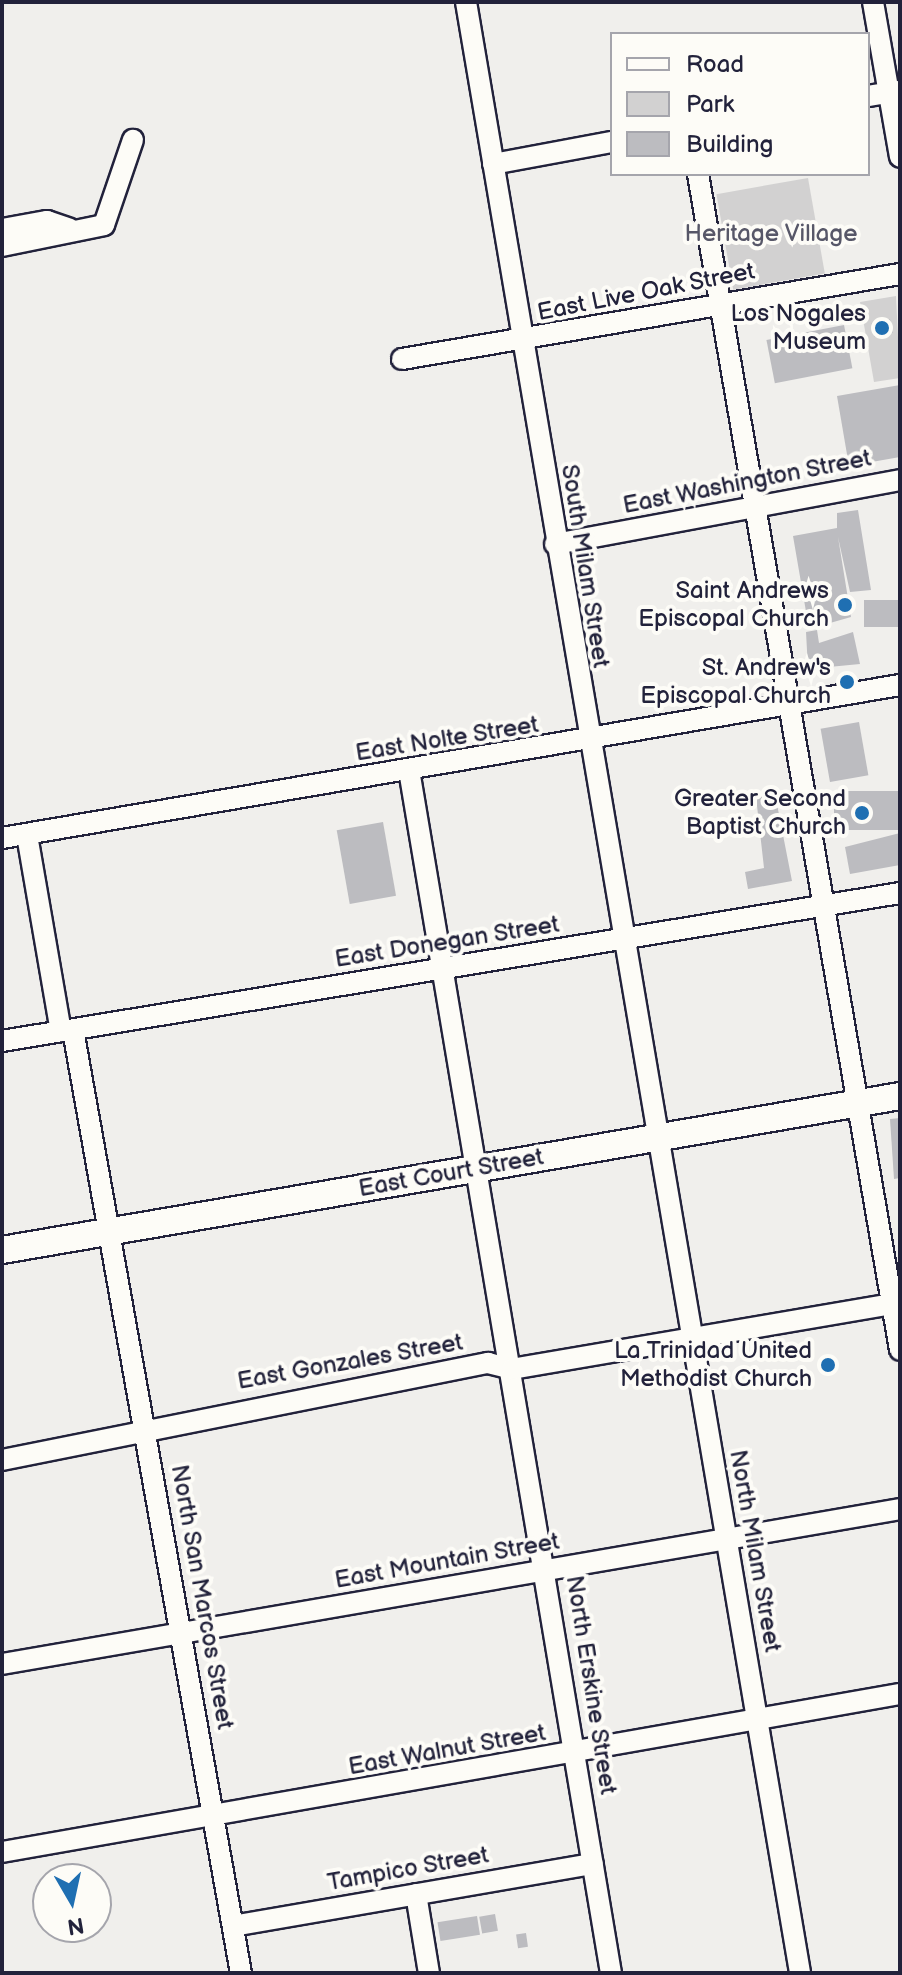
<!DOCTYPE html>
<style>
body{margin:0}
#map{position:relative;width:902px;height:1975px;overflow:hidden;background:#f0efec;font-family:"Balsamiq Sans",sans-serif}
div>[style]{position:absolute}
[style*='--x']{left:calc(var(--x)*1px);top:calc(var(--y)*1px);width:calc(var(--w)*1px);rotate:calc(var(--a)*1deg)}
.green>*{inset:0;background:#d2d1d1;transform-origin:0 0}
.building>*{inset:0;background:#bcbcc0;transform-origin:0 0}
.roads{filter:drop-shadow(2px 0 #22223b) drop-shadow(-2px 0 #22223b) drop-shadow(0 2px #22223b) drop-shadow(0 -2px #22223b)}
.minor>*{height:20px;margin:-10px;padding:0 10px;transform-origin:10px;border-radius:10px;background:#fdfcf7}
.major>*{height:26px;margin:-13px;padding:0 13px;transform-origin:13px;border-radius:13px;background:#fdfcf7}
.dots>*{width:22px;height:22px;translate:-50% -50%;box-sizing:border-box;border:4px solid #fdfcf7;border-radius:50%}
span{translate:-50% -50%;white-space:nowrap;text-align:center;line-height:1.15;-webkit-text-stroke:8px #fdfcf7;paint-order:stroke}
.park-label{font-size:24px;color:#575768}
.street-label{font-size:24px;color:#22223b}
.poi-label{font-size:24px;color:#22223b}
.right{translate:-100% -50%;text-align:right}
.frame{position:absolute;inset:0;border:4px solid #22223b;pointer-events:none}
.legend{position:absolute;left:610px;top:32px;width:260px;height:144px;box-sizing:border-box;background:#fdfcf7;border:2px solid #a5a5ac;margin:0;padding:10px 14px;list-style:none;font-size:24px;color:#22223b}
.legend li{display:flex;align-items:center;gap:16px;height:40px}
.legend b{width:40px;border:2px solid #a5a5ac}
.north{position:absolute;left:32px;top:1863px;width:80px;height:80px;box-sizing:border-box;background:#fdfcf7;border:2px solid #a5a5ac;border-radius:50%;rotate:171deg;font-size:22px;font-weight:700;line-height:32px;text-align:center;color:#22223b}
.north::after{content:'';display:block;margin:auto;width:28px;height:36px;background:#1f6fb2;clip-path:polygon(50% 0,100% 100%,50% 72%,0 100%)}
</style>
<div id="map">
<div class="green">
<div style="left:808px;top:178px;width:97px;height:93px;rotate:80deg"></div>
<div style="clip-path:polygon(896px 296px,900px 378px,874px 382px,860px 302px)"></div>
</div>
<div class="building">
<div style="left:890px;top:319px;width:14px;height:19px;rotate:78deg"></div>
<div style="left:844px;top:325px;width:44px;height:79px;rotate:79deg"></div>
<div style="clip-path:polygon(900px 385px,900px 457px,849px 466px,837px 396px)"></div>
<div style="clip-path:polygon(858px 510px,871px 590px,850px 592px,838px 537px,851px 617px,809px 629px,793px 536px,837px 528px,837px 513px)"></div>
<div style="left:900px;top:600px;width:27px;height:36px;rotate:90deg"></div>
<div style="clip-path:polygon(817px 630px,819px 643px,853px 632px,860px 664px,808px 669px,806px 632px)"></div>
<div style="left:859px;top:722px;width:54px;height:39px;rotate:80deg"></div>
<div style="left:900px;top:791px;width:39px;height:66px;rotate:90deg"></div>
<div style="clip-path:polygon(775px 794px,792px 881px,748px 889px,745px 872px,764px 868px,756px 797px)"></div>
<div style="left:383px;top:822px;width:75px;height:47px;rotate:80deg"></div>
<div style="clip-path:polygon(900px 833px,900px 865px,850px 874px,845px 847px)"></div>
<div style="clip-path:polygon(900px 1118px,900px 1178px,894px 1179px,890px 1119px)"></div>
<div style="left:495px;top:1914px;width:17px;height:16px;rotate:80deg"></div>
<div style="left:477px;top:1916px;width:19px;height:40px;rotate:81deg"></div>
<div style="left:526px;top:1933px;width:14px;height:10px;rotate:82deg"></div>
</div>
<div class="roads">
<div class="minor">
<div style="--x:466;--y:2;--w:1999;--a:80.38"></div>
<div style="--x:873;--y:2;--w:157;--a:80.1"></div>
<div style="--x:868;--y:96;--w:32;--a:-9"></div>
<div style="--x:493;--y:164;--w:121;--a:-10.5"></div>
<div style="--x:698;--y:174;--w:1193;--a:80.25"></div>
<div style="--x:2;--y:229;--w:46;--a:-10.1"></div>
<div style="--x:47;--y:221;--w:24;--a:19"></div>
<div style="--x:2;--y:246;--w:104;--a:-11.6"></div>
<div style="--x:104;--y:225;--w:90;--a:-71.2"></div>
<div style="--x:402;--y:359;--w:505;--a:-9.69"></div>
<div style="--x:555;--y:544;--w:351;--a:-10.5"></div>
<div style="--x:409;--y:770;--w:1220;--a:80.47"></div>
<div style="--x:27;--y:835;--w:199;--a:80.2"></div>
<div style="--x:2;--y:838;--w:911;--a:-9.67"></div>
<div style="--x:73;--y:1030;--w:958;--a:79.9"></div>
<div style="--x:2;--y:1041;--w:910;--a:-9.36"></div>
<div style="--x:2;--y:1460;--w:496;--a:-11.3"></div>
<div style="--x:488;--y:1363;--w:25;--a:14"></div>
<div style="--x:512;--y:1369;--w:394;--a:-9.7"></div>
<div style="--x:2;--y:1664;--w:911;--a:-9.79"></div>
<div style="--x:2;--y:1852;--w:912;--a:-9.98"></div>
<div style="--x:416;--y:1894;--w:80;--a:80.7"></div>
<div style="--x:233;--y:1926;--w:365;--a:-9.8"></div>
</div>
<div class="major">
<div style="--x:2;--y:1250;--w:911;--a:-9.73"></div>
</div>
</div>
<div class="dots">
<div style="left:882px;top:328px;background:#1f6fb2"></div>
<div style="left:845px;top:605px;background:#1f6fb2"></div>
<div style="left:847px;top:682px;background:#1f6fb2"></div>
<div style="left:862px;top:813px;background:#1f6fb2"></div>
<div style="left:828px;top:1365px;background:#1f6fb2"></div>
</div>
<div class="park-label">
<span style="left:771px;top:234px">Heritage Village</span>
</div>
<div class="street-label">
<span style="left:646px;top:292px;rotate:-11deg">East Live Oak Street</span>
<span style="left:747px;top:482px;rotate:-11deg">East Washington Street</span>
<span style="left:585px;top:566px;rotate:81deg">South Milam Street</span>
<span style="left:447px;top:739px;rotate:-9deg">East Nolte Street</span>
<span style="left:447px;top:942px;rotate:-9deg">East Donegan Street</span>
<span style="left:451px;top:1173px;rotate:-10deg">East Court Street</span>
<span style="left:350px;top:1362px;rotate:-10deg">East Gonzales Street</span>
<span style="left:755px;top:1551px;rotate:80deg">North Milam Street</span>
<span style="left:447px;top:1561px;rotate:-10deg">East Mountain Street</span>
<span style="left:202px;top:1597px;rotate:80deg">North San Marcos Street</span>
<span style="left:591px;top:1685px;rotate:81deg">North Erskine Street</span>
<span style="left:447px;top:1750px;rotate:-10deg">East Walnut Street</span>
<span style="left:408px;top:1869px;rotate:-10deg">Tampico Street</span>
</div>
<div class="poi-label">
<span class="right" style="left:866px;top:328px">Los Nogales<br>Museum</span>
<span class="right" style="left:829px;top:605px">Saint Andrews<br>Episcopal Church</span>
<span class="right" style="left:831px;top:682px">St. Andrew's<br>Episcopal Church</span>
<span class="right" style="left:846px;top:813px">Greater Second<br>Baptist Church</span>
<span class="right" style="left:812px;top:1365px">La Trinidad United<br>Methodist Church</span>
</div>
<div class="frame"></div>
<ul class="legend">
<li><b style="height:10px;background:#fdfcf7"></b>Road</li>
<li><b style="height:22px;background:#d2d1d1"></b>Park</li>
<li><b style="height:22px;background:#bcbcc0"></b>Building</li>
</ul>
<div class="north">N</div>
</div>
